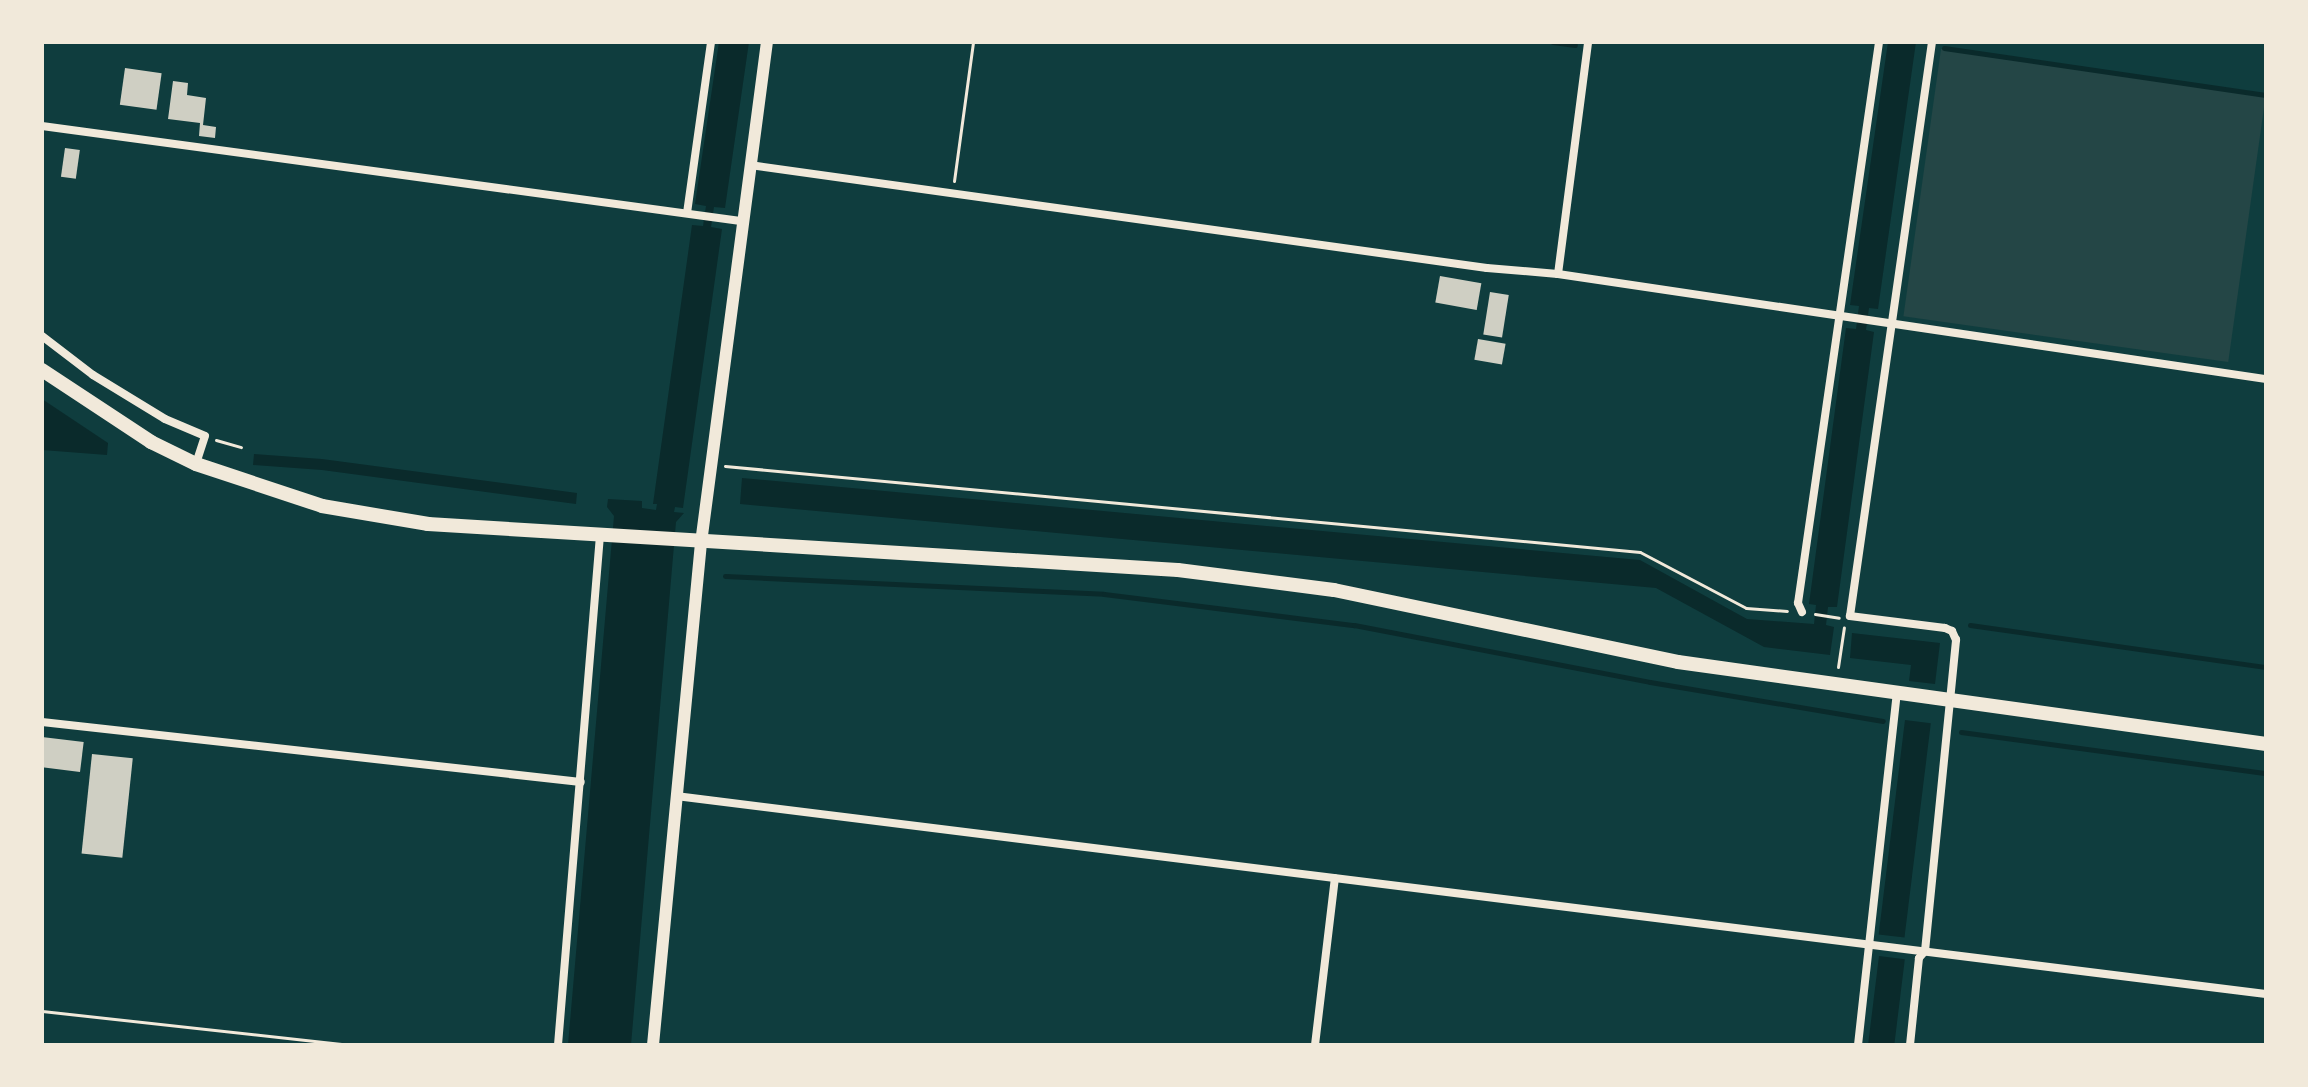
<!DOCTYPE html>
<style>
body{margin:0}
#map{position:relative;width:2308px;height:1087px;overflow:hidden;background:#0f3d3e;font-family:"PT Sans",sans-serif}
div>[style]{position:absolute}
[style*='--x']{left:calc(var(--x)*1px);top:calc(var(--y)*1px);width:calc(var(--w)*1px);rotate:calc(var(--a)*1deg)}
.green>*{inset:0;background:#244646;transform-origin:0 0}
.water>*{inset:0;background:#0a2a2b;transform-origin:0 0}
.stream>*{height:5px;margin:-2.5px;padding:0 2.5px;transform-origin:2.5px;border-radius:2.5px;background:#0a2a2b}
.building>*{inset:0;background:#cfcfc3;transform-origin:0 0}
.path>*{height:3px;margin:-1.5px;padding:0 1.5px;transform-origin:1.5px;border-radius:1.5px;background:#f1e9da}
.minor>*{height:8px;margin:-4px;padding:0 4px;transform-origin:4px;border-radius:4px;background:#f1e9da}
.tertiary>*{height:12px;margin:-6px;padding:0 6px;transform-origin:6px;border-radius:6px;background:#f1e9da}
.secondary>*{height:14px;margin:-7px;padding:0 7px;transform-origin:7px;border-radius:7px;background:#f1e9da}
span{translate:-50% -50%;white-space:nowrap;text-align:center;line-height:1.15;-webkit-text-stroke:6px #f1e9da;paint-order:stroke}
.frame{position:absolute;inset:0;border:44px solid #f1e9da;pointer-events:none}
</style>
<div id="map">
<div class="green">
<div style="left:1941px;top:49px;width:328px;height:270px;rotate:8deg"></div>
</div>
<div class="water">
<div style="clip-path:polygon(719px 42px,749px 42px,725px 208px,714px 207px,711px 227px,722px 229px,683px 508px,675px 507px,674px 512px,684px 513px,676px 522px,631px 1045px,568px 1045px,614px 516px,607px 507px,608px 499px,642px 501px,642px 508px,656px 510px,657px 504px,653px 504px,692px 225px,703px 226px,706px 206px,695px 204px)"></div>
<div style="clip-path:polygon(1888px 42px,1916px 42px,1878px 309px,1869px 308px,1866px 330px,1874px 332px,1837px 607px,1828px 607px,1826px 625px,1834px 627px,1830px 655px,1764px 647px,1656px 588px,740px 504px,742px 478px,1640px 560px,1747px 619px,1814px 624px,1816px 605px,1809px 604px,1846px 328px,1856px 329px,1859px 306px,1850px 305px)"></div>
<div style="clip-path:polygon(42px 399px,108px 443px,107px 455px,42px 450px)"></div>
<div style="clip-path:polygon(254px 454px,322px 459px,577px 493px,576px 504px,322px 470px,253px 465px)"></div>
<div style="clip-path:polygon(1852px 633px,1940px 643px,1935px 684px,1909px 681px,1911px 665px,1850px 658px)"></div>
<div style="left:1905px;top:720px;width:26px;height:216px;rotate:7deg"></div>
<div style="left:1879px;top:956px;width:26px;height:90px;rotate:7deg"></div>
</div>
<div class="stream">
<div style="--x:1553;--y:42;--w:22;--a:8"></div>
<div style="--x:1944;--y:48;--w:325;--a:8.3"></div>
<div style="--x:725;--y:576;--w:379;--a:2.7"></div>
<div style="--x:1104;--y:594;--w:252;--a:7.1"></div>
<div style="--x:1354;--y:625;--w:301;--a:10.9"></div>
<div style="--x:1650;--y:682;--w:236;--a:9.5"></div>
<div style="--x:1970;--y:625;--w:299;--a:8.1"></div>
<div style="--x:1961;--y:732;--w:308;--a:7.7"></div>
</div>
<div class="building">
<div style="left:125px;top:68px;width:37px;height:37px;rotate:8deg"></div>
<div style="clip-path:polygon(173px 81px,188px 83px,187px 95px,206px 98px,203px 125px,216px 127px,215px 138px,199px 136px,200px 123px,168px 119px)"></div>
<div style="left:65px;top:148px;width:15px;height:29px;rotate:8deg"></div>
<div style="left:1440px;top:276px;width:42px;height:27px;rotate:10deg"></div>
<div style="left:1490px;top:292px;width:19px;height:43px;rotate:9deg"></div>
<div style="left:1478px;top:339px;width:28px;height:21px;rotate:10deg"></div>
<div style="left:42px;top:737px;width:42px;height:30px;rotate:7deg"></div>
<div style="left:92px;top:754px;width:41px;height:100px;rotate:6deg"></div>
</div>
<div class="path">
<div style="--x:954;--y:181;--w:140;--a:-82.2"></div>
<div style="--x:216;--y:440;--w:26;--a:16"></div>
<div style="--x:725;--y:466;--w:919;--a:5.37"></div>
<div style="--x:1640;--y:552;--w:120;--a:27.8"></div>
<div style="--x:1746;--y:608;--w:41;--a:4.2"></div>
<div style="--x:1815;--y:614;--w:24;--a:9"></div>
<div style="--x:1838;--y:667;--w:40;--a:-81.5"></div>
<div style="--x:42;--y:1011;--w:308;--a:6.3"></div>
</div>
<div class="minor">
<div style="--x:42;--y:126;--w:705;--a:7.74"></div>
<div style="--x:750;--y:165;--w:744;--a:7.96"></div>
<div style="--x:1487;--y:268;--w:71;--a:4.8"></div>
<div style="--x:1558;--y:274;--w:716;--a:8.44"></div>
<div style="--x:687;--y:213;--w:173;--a:-82"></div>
<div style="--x:1558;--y:274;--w:234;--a:-82.6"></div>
<div style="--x:42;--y:336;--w:64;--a:37.4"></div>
<div style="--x:93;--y:375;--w:84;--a:31.4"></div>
<div style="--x:165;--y:419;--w:43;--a:23"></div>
<div style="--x:205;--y:436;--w:29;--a:108"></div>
<div style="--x:1802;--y:612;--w:10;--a:-114"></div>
<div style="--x:1798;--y:603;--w:567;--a:-81.78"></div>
<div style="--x:42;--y:722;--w:542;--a:6.35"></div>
<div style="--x:676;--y:796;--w:1602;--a:7.1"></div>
<div style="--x:558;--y:1045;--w:512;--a:-85.29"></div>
<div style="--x:1315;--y:1045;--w:168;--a:-83.2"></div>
<div style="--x:1858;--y:1045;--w:353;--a:-83.7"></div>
<div style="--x:1910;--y:1045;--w:87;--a:-84.1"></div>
<div style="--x:1919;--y:958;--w:9;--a:-49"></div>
<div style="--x:1925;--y:951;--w:313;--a:-84.3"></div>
<div style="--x:1956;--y:640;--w:10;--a:-114"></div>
<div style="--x:1952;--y:631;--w:8;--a:-157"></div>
<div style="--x:1945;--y:628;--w:96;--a:-172.8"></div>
<div style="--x:1850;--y:616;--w:580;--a:-81.87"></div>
</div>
<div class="tertiary">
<div style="--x:653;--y:1045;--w:504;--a:-84.54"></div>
<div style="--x:701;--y:543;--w:505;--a:-82.5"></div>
</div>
<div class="secondary">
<div style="--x:42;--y:370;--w:131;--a:33.4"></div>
<div style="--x:151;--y:442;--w:50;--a:26.1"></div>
<div style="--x:196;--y:464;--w:133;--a:18.4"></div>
<div style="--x:322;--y:506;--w:108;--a:9.6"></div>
<div style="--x:428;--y:524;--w:751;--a:3.51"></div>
<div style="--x:1178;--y:570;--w:157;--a:7.3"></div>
<div style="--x:1334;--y:590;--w:351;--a:11.8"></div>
<div style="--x:1678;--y:662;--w:594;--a:7.94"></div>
</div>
<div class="frame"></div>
</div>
